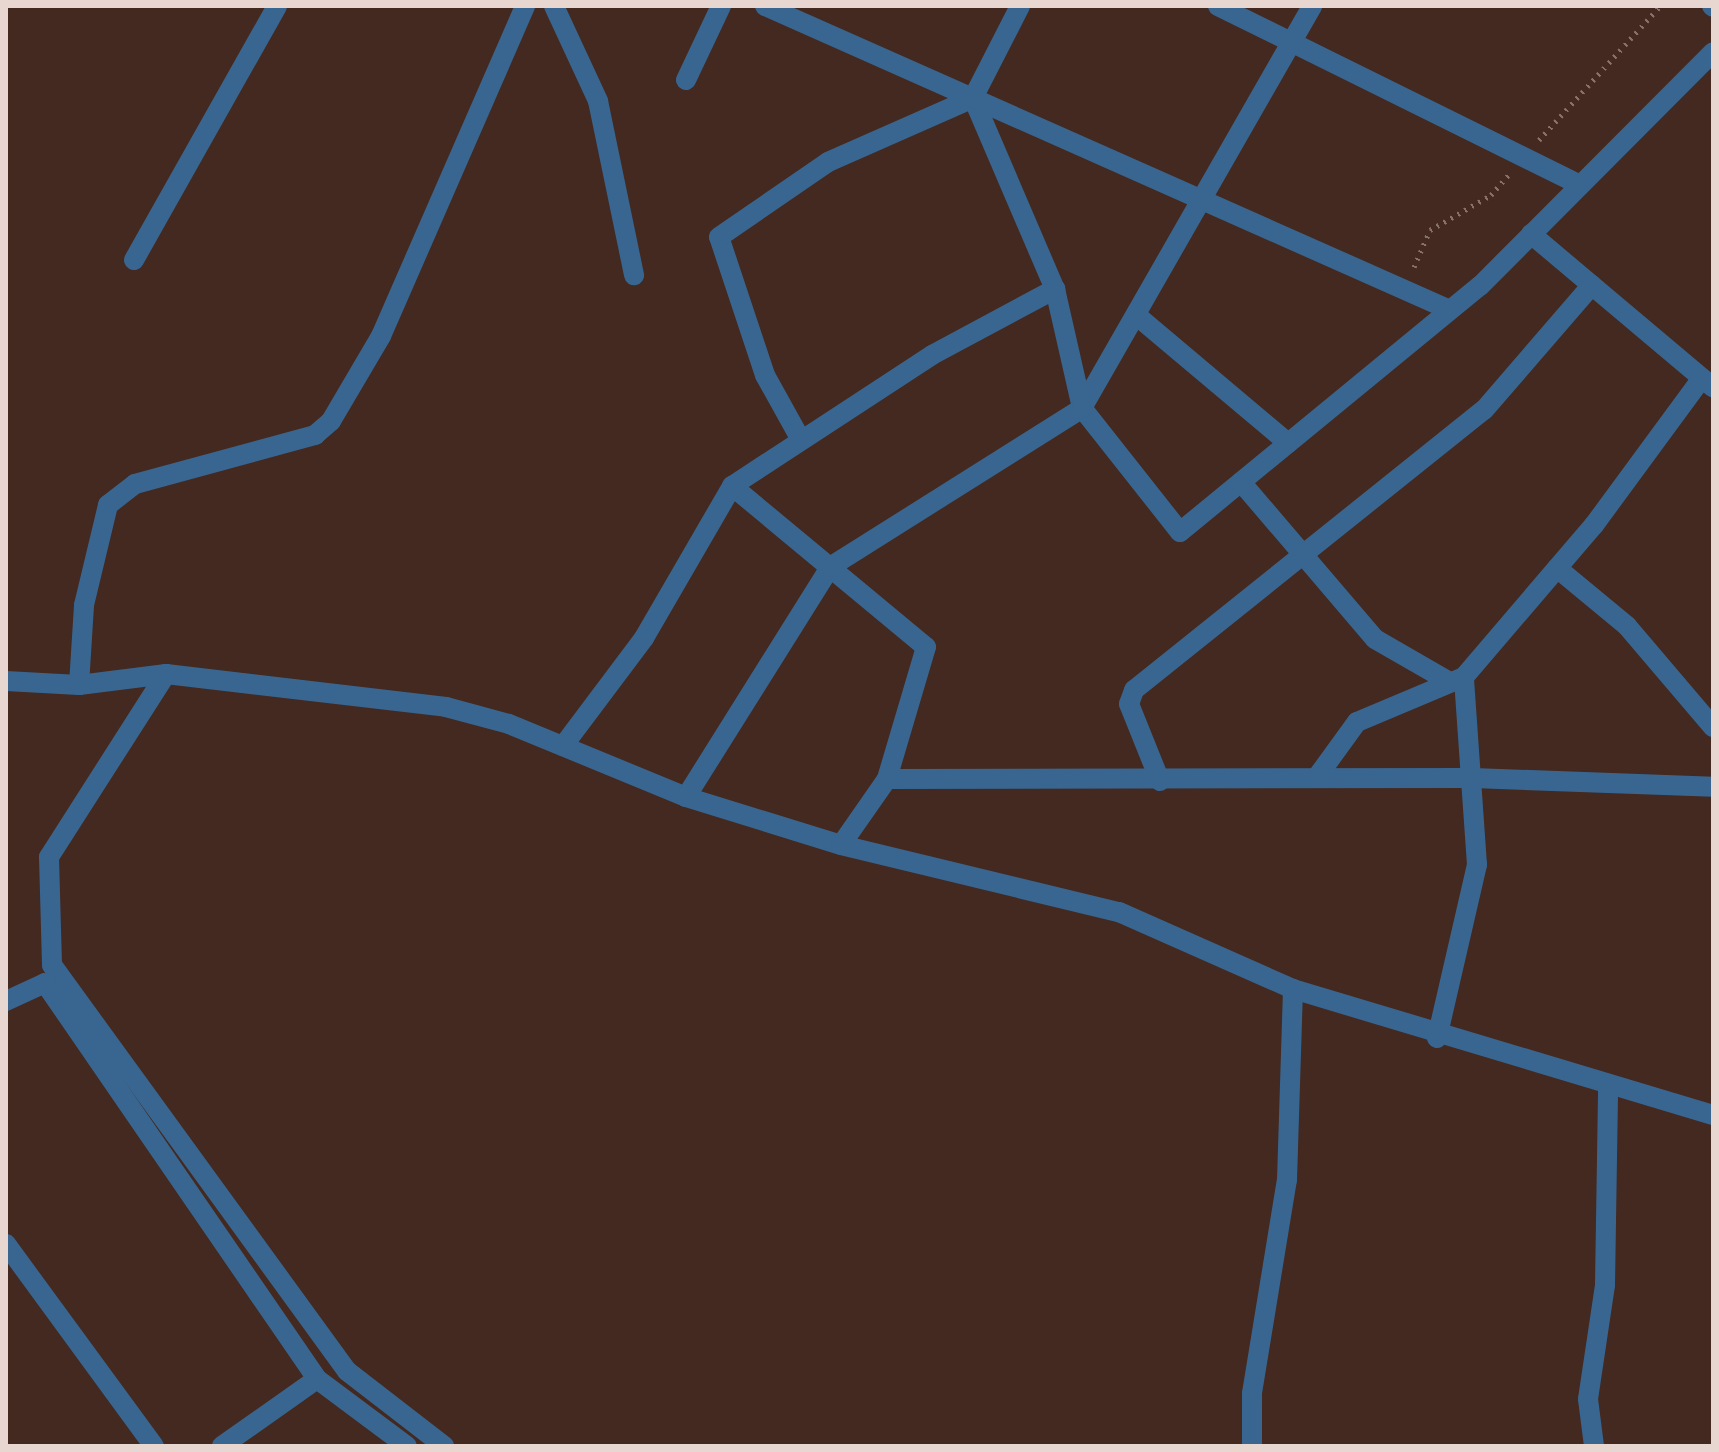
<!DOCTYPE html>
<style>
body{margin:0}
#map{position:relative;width:1719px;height:1452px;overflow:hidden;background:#43291f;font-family:Spectral,serif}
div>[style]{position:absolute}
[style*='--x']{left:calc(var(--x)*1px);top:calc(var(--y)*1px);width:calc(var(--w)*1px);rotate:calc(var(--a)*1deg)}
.path>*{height:5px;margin-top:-2.5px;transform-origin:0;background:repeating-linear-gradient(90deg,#877168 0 2px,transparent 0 8px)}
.minor>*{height:20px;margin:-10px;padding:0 10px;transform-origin:10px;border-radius:10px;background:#396690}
span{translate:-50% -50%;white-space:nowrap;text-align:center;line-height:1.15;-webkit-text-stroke:8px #391f16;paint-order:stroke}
.frame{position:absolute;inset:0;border:8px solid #e8d7d0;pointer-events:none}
</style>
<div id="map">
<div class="path">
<div style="--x:1539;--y:140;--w:181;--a:-47.9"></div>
<div style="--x:1414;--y:267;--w:40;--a:-66.6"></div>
<div style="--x:1430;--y:230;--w:70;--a:-29.8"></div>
<div style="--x:1491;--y:195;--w:28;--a:-49"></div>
</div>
<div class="minor">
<div style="--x:554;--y:6;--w:105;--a:65.1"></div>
<div style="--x:598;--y:101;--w:178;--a:78.3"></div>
<div style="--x:765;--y:6;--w:749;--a:23.93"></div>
<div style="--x:1218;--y:6;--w:404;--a:26.3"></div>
<div style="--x:1712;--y:6;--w:1;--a:45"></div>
<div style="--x:686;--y:80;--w:82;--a:-64.7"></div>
<div style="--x:973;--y:98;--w:208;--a:66.8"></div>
<div style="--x:1055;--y:289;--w:122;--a:77.2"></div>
<div style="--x:1082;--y:408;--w:158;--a:51.7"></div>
<div style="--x:1180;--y:532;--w:388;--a:-39.4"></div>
<div style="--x:1480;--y:286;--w:330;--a:-45.1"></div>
<div style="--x:1531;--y:234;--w:238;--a:40.1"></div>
<div style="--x:134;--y:260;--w:291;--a:-60.6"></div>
<div style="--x:1136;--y:315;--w:199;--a:40.1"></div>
<div style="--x:801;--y:440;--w:74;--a:-119"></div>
<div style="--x:765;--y:375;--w:145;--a:-108.4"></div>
<div style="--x:719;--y:237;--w:132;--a:-34.5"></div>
<div style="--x:828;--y:162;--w:158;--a:-23.8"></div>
<div style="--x:973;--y:98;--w:103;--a:-62.9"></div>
<div style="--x:1241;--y:482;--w:206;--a:49.5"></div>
<div style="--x:1375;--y:639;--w:84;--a:29.9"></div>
<div style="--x:732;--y:486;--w:252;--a:39.7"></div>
<div style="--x:926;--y:647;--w:138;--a:106.5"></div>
<div style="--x:887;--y:779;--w:80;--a:124.9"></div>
<div style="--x:1557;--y:568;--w:91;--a:39.6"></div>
<div style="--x:1627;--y:626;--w:133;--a:49.6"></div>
<div style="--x:166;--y:674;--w:217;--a:122.6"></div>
<div style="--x:49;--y:857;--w:108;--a:88.4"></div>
<div style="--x:52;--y:965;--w:502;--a:54"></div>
<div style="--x:347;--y:1371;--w:123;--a:37.7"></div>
<div style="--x:6;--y:681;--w:73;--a:3.1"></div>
<div style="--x:79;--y:685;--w:88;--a:-7.2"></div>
<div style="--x:166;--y:674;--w:282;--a:6.7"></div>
<div style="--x:446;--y:707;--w:65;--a:15.1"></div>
<div style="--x:509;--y:724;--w:191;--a:22.4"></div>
<div style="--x:686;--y:797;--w:162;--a:17.2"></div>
<div style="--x:841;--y:845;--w:286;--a:13.6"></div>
<div style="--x:1119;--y:912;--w:190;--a:23.9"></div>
<div style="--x:1293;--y:989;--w:438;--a:16.7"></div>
<div style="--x:79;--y:685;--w:80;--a:-86.4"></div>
<div style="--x:84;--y:605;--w:103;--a:-76.5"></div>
<div style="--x:108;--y:505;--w:34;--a:-38"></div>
<div style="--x:135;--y:484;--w:187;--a:-15.2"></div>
<div style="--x:315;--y:435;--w:21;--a:-41"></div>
<div style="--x:331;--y:421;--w:99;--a:-59.5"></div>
<div style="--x:381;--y:336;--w:360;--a:-66.4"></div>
<div style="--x:563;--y:746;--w:135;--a:-53.1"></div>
<div style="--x:644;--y:638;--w:176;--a:-59.9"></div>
<div style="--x:732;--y:486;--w:239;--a:-33.2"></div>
<div style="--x:932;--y:355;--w:140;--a:-28.2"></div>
<div style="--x:1317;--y:777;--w:68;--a:-54"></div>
<div style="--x:1357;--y:722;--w:116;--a:-22.8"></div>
<div style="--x:1464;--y:677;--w:200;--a:-49.5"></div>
<div style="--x:1594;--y:525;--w:182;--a:-53.7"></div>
<div style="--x:887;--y:779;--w:586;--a:-0.1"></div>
<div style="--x:1473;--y:778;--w:240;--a:2.1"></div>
<div style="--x:1160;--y:781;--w:83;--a:-111.9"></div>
<div style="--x:1129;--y:704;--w:15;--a:-70"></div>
<div style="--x:1134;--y:690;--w:448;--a:-38.7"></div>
<div style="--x:1484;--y:410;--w:165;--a:-49.2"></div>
<div style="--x:686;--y:797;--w:271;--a:-57.9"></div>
<div style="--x:830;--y:567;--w:298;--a:-32.2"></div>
<div style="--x:1082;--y:408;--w:463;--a:-60.2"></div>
<div style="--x:6;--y:1001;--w:43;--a:-24.8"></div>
<div style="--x:45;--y:983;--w:480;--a:55.5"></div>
<div style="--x:317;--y:1379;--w:112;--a:36.7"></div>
<div style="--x:1437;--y:1038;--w:178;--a:-77"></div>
<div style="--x:1477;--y:865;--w:188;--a:-94"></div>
<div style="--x:6;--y:1244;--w:250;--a:53.8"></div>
<div style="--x:222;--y:1446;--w:116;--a:-35.2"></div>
<div style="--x:1252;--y:1446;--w:53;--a:-90"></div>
<div style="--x:1252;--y:1393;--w:216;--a:-80.7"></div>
<div style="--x:1287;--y:1180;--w:191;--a:-88.2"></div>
<div style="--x:1594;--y:1446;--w:47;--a:-97.3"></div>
<div style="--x:1588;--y:1399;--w:115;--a:-81.5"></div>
<div style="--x:1605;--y:1285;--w:200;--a:-89.1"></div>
</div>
<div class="frame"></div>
</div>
